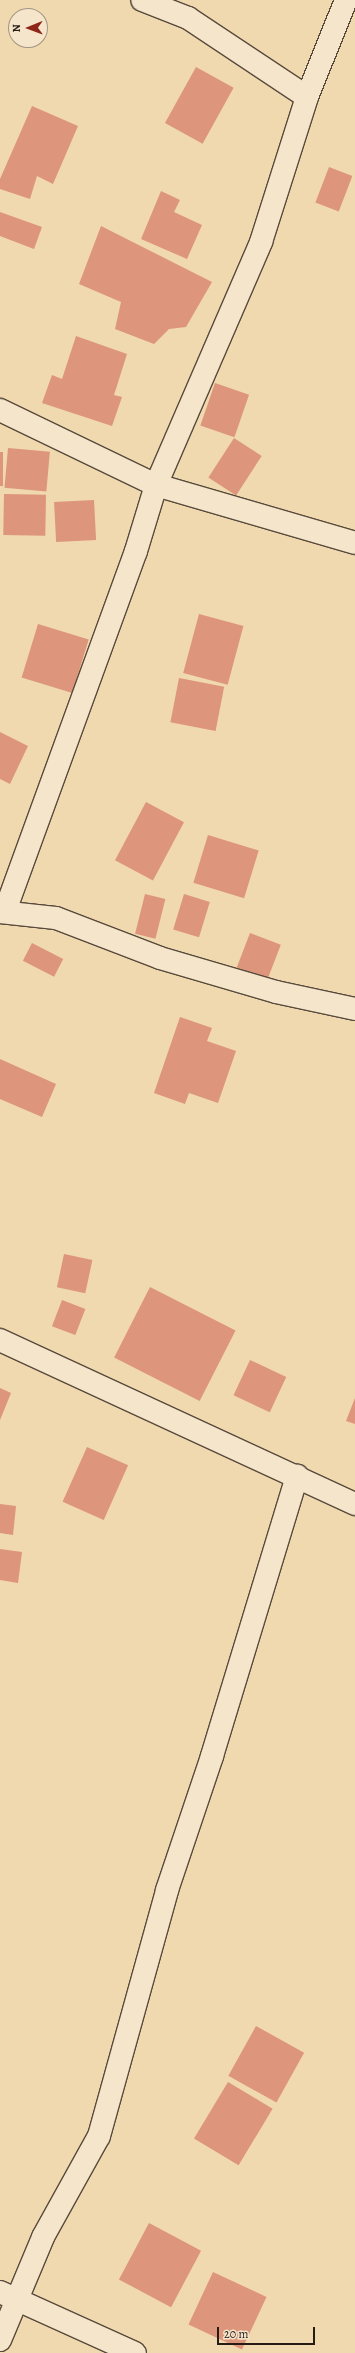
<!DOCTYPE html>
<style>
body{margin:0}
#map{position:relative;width:355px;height:2353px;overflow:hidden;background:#f0d8af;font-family:Alegreya,serif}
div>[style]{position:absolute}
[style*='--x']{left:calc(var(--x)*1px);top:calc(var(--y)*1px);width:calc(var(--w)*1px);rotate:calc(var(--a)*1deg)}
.building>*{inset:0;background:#dd957b;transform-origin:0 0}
.roads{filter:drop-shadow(1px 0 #584a3c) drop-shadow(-1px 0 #584a3c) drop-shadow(0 1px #584a3c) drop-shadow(0 -1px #584a3c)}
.street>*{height:22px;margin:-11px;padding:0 11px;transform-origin:11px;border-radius:11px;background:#f5e6cb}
span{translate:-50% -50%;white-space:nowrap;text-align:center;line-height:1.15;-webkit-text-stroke:3px #f5e6cb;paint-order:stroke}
.north{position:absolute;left:8px;top:8px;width:40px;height:40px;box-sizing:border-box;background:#f5e6cb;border:1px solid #a29582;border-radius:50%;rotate:269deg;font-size:11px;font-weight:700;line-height:16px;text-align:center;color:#261b15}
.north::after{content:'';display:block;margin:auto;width:14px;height:18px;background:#8f2418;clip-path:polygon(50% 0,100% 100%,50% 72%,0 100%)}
.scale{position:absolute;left:217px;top:2327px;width:98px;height:18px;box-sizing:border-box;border:2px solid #261b15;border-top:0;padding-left:5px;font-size:12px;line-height:14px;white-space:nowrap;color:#261b15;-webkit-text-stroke:3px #f5e6cb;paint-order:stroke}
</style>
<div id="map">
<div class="building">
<div style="left:196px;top:67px;width:43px;height:64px;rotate:29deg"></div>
<div style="clip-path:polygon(32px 106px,78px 126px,53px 184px,37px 176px,30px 199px,0 189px,0 179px)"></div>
<div style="left:329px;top:167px;width:25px;height:38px;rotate:21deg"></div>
<div style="clip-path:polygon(161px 191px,180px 200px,174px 212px,202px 225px,187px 259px,141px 239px)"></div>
<div style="clip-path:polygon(0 212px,42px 227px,34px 249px,0 236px)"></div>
<div style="clip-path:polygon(101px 226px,212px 282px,186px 327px,169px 329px,154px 344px,115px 329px,121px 302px,79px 284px)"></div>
<div style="clip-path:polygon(76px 336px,127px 354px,114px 395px,122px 397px,112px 426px,42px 403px,52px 375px,62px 379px)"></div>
<div style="left:215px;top:383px;width:36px;height:45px;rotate:19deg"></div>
<div style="left:234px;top:438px;width:33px;height:47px;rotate:33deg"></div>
<div style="left:8px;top:448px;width:42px;height:40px;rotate:5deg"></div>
<div style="left:0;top:452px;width:3px;height:34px"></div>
<div style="left:4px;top:494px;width:42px;height:41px;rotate:1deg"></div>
<div style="left:94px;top:500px;width:40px;height:40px;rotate:87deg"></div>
<div style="left:199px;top:614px;width:46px;height:61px;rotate:15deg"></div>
<div style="left:38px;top:624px;width:53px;height:56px;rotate:17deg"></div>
<div style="left:179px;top:678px;width:46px;height:45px;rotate:11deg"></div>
<div style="clip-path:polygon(0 732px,28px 746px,10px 784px,0 779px)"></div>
<div style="left:146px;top:802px;width:43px;height:66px;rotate:28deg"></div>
<div style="left:208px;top:835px;width:53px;height:50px;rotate:17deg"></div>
<div style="left:145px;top:894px;width:21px;height:41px;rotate:14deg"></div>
<div style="left:184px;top:894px;width:27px;height:37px;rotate:17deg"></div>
<div style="left:250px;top:933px;width:33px;height:37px;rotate:21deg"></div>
<div style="left:32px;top:943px;width:35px;height:20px;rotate:27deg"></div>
<div style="clip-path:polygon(180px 1017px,212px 1028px,207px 1041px,236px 1051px,218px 1103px,189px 1093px,185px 1104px,154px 1093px)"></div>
<div style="clip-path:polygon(0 1059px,56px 1084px,42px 1117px,0 1099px)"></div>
<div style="left:64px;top:1254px;width:29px;height:34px;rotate:12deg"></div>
<div style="left:150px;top:1287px;width:96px;height:79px;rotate:27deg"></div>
<div style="left:62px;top:1300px;width:25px;height:28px;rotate:21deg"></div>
<div style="left:250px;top:1360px;width:40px;height:39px;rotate:25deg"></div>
<div style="clip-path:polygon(0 1388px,11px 1393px,0 1420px)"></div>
<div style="clip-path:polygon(355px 1398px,355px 1424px,346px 1421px)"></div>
<div style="left:87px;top:1447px;width:45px;height:60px;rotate:24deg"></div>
<div style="clip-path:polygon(0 1504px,16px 1506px,13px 1535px,0 1533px)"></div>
<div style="clip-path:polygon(0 1549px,22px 1552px,18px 1583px,0 1580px)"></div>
<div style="left:256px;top:2026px;width:55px;height:57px;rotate:29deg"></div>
<div style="left:228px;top:2082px;width:52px;height:66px;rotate:31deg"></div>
<div style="left:149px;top:2223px;width:59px;height:64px;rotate:28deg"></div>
<div style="left:213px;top:2272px;width:59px;height:58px;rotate:25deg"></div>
</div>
<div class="roads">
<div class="street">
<div style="--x:307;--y:97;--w:105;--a:-68.1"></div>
<div style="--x:0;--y:410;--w:173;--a:25.7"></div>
<div style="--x:156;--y:485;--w:207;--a:16.2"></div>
<div style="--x:5;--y:911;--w:383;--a:-70"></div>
<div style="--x:136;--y:551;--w:69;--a:-73.1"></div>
<div style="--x:156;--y:485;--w:265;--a:-66.6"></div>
<div style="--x:261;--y:242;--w:152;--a:-72.4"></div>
<div style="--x:307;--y:97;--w:143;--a:-146.4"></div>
<div style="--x:188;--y:18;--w:49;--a:-158.6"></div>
<div style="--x:0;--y:912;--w:56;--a:6.1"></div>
<div style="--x:56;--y:918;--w:111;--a:21"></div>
<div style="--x:160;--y:958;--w:121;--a:16.3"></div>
<div style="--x:276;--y:992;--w:81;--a:12.1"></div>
<div style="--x:0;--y:1340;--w:391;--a:24.8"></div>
<div style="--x:0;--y:2292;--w:148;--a:24.3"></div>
<div style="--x:0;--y:2340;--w:112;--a:-67.3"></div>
<div style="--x:43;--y:2237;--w:115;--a:-61"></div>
<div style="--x:99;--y:2136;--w:255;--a:-74.5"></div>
<div style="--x:167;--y:1890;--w:141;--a:-71.4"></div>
<div style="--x:212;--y:1756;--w:293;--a:-73.1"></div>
</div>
</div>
<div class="north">N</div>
<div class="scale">20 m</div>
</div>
